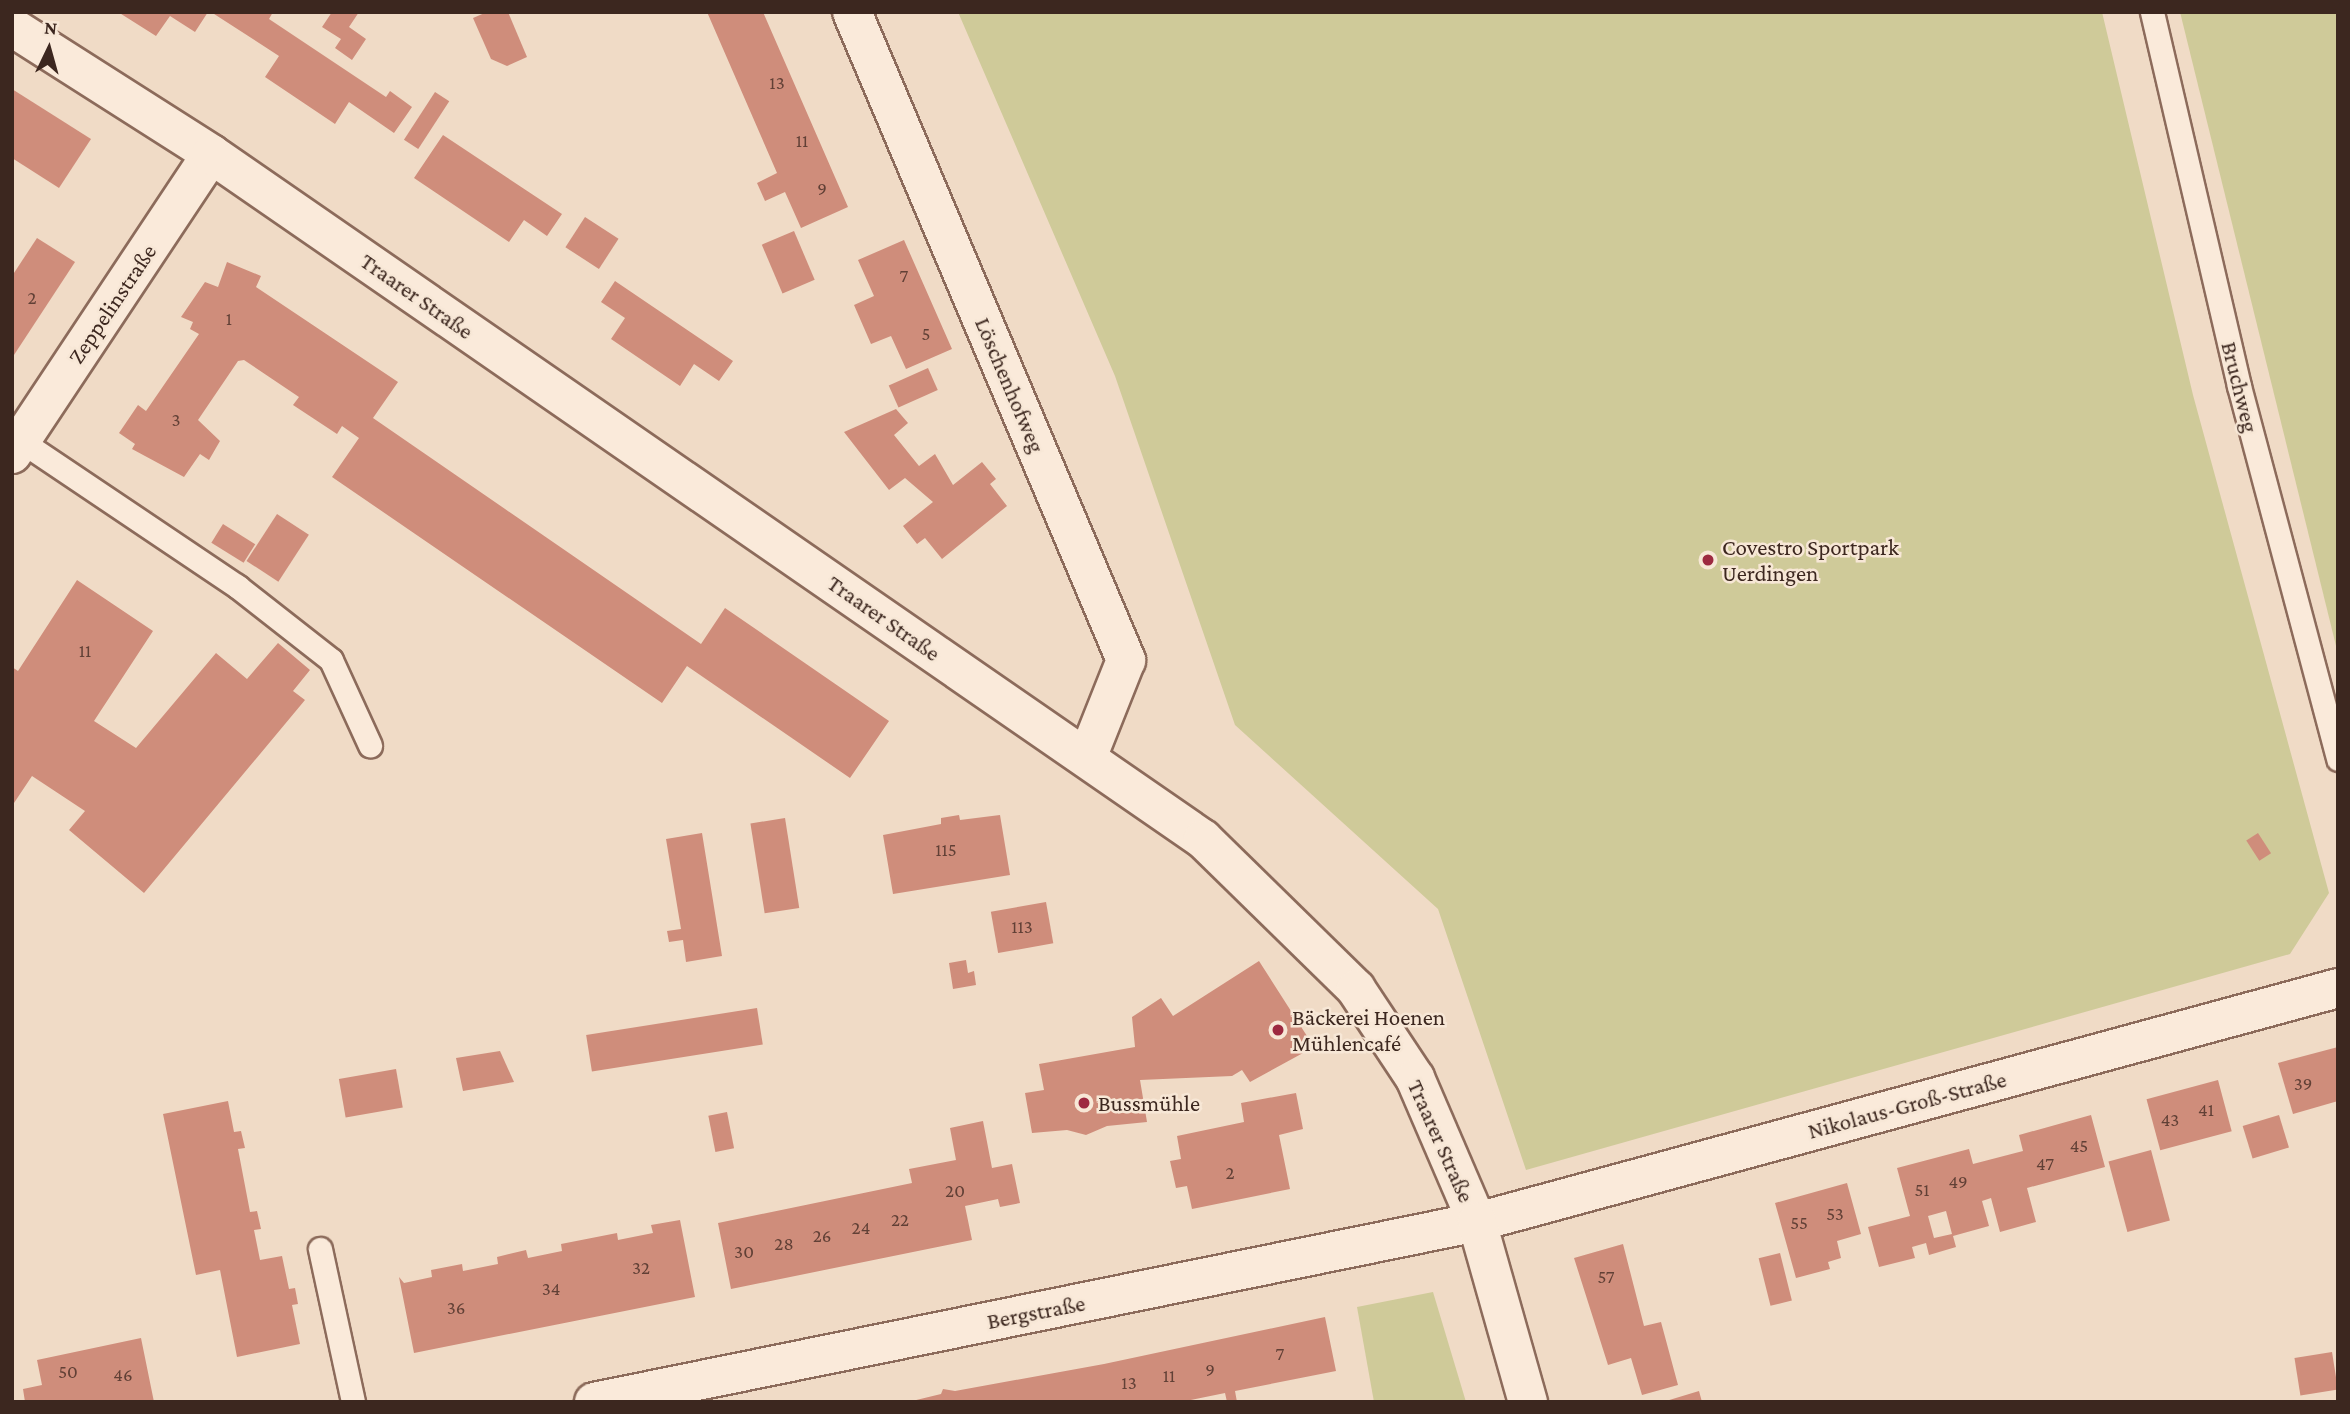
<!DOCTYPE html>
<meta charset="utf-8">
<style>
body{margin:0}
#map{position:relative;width:2350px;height:1414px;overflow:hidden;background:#f0dbc6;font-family:"Crimson Pro",serif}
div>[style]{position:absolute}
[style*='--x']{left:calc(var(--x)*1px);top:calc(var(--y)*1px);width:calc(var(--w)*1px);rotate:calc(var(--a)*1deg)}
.green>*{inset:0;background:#cfca99}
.building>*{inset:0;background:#cf8d7b;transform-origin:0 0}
.roads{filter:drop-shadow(2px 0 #8c6b5b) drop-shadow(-2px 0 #8c6b5b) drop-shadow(0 2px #8c6b5b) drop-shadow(0 -2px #8c6b5b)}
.lane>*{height:23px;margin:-11.5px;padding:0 11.5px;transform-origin:11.5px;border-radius:11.5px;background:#faeada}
.street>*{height:38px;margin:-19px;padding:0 19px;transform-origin:19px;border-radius:19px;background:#faeada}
.secondary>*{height:38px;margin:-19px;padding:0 19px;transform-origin:19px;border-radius:19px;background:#faeada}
.dots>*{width:19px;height:19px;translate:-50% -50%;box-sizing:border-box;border:4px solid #f7e7d6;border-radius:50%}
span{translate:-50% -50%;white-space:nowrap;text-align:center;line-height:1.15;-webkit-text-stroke:5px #f7e7d6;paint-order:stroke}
.number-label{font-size:19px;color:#614036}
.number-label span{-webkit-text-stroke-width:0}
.street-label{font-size:23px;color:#3c271f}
.poi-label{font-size:23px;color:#3c271f}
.left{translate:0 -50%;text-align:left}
.frame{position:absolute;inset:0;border:14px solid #3c271f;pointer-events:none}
.north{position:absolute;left:14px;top:14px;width:70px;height:70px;-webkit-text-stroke:5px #f7e7d6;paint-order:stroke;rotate:5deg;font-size:19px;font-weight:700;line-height:28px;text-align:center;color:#3c271f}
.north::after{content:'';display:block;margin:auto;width:24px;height:32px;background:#3c271f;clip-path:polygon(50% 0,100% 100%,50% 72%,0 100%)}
</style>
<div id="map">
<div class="green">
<div style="clip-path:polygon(958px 12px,2102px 12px,2193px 395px,2329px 893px,2290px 954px,1526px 1170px,1438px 909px,1235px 725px,1115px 376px)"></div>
<div style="clip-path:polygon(2180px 12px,2338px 12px,2338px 654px)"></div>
<div style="clip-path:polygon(1433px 1292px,1466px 1402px,1374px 1402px,1357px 1307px)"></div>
</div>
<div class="building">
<div style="clip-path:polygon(118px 12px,208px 12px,195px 32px,170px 16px,156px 36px)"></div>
<div style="clip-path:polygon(211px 12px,273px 12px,269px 19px,386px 97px,390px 91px,412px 107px,394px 133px,349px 102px,335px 124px,265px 77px,279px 56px)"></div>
<div style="clip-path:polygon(332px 12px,359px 12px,349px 27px,366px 39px,352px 60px,335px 48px,341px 39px,322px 27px)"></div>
<div style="clip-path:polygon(487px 12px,508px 12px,527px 57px,507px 66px,491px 59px,473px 18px)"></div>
<div style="clip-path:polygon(707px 12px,763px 12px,848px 207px,801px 228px,785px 192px,765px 201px,757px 183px,777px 173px)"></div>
<div style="clip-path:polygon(12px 89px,91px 139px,59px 188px,12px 158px)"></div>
<div style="left:435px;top:92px;width:17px;height:57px;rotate:33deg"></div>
<div style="clip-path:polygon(443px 135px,562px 214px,547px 236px,524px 220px,509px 242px,414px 178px)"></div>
<div style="left:585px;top:217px;width:40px;height:36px;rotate:33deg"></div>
<div style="left:794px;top:231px;width:53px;height:35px;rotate:67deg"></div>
<div style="clip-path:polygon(37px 238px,75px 262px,12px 358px,12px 276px)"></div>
<div style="clip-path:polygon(904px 240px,952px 349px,906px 369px,891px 336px,871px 344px,854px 305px,874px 296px,858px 260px)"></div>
<div style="clip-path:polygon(227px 262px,261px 276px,256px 287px,398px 382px,373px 418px,701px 644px,725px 608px,889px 721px,850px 778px,687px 666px,662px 703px,332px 477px,359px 438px,342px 426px,337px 434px,293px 405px,299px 397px,244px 360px,238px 361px,198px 420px,220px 441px,209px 460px,200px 454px,184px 477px,132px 449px,135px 444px,119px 433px,138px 405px,146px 411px,199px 334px,190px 329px,193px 322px,181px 317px,205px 282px,218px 287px)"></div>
<div style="clip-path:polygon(615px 281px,733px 361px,719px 381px,694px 364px,680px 386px,611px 339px,625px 318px,601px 302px)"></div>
<div style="left:928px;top:368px;width:24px;height:43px;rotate:66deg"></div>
<div style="clip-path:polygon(896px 409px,908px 423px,894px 435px,919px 466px,935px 454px,953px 485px,982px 462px,996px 479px,990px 484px,1007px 506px,942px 559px,925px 538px,917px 544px,903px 526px,933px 502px,905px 478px,889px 490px,844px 432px)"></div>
<div style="left:277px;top:514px;width:38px;height:56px;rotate:33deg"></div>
<div style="left:223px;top:524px;width:38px;height:22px;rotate:32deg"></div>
<div style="clip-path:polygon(77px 580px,153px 631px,94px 721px,136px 748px,216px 653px,247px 679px,278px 643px,310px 670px,293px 691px,305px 700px,144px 893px,69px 830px,85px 811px,32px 776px,12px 806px,12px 667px,18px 671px)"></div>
<div style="clip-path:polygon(959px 815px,960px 820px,1000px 815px,1010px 875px,893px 894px,883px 835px,941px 824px,941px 818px)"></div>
<div style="left:785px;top:818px;width:91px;height:35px;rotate:81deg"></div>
<div style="clip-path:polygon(702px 833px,722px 956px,686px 962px,683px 940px,669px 942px,667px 931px,681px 929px,666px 839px)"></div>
<div style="left:2258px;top:833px;width:24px;height:14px;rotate:57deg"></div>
<div style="left:1046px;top:902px;width:42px;height:56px;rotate:80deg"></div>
<div style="clip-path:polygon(966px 960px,968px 973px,974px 971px,976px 985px,953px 989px,949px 963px)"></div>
<div style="clip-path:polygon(1259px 961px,1314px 1047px,1250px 1082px,1242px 1070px,1232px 1076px,1140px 1080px,1147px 1122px,1107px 1126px,1086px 1135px,1067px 1130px,1032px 1133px,1025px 1093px,1044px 1090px,1039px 1064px,1135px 1047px,1132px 1017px,1161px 998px,1173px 1016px)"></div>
<div style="left:757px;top:1008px;width:37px;height:173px;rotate:81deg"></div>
<div style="clip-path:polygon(2338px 1047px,2338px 1101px,2293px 1114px,2278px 1063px)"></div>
<div style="clip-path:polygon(500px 1051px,514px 1082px,463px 1091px,456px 1058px)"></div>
<div style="left:396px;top:1069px;width:39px;height:58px;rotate:80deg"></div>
<div style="left:2218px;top:1080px;width:53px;height:74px;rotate:75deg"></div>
<div style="clip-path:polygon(1296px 1093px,1303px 1129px,1279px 1135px,1290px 1189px,1192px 1209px,1187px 1186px,1176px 1188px,1170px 1161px,1181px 1159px,1177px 1136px,1244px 1122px,1241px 1103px)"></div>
<div style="clip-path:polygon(228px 1101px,234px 1132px,241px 1131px,245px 1148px,238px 1149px,250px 1212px,257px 1211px,261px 1229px,254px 1230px,260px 1260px,282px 1256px,289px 1289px,295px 1288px,298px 1304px,292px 1305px,300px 1344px,237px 1357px,220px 1270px,196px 1275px,163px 1114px)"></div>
<div style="left:727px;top:1112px;width:37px;height:19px;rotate:79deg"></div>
<div style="clip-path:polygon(evenodd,2091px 1115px,2105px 1167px,2027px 1188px,2036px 1222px,2000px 1232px,1991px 1198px,1982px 1201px,1989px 1226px,1953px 1236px,1956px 1247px,1929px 1255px,1926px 1243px,1912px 1247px,1915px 1258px,1879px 1267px,1868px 1227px,1910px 1216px,1897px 1168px,1969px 1149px,1973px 1164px,2023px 1151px,2019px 1135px,2091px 1115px,1946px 1211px,1952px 1234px,1934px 1238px,1928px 1216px,1946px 1211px)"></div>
<div style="left:2279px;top:1115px;width:34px;height:38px;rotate:73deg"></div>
<div style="clip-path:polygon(983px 1121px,992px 1168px,1012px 1164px,1020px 1203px,1000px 1207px,998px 1199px,965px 1206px,972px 1240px,731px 1289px,718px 1223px,912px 1183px,909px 1169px,956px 1160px,950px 1128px)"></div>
<div style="left:2151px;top:1150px;width:73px;height:44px;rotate:75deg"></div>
<div style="clip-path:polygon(1847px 1183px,1861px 1234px,1837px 1241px,1841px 1258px,1828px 1262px,1830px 1269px,1796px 1278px,1775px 1203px)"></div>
<div style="clip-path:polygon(680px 1220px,695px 1297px,414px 1353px,399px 1277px,404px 1283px,432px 1277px,431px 1270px,462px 1264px,463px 1271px,498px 1264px,497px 1257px,526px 1250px,528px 1258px,562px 1251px,561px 1244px,617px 1233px,618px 1240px,653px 1233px,651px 1225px)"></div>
<div style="clip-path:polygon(1623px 1244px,1644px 1326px,1661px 1322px,1678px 1385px,1642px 1395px,1631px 1358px,1608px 1365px,1574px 1258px)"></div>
<div style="left:1780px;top:1253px;width:49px;height:22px;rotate:76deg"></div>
<div style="clip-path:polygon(1325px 1317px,1336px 1371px,1235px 1391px,1237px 1402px,1227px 1402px,1225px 1393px,1181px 1402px,908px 1402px,941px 1394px,943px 1389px,955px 1391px,1104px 1364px)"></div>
<div style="clip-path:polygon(141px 1338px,154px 1402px,25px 1402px,23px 1389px,42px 1385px,37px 1360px)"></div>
<div style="left:2332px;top:1352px;width:38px;height:38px;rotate:81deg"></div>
<div style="clip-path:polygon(1699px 1391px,1702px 1402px,1666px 1402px,1666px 1401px)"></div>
</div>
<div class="roads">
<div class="lane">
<div style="--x:2152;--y:12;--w:384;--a:76.9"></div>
<div style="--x:2239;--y:386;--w:386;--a:75.1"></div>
<div style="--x:21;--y:441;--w:262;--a:33.9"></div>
<div style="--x:238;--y:587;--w:118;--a:38.1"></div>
<div style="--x:331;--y:660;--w:94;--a:65.4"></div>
<div style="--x:320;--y:1249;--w:157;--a:77.8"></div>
</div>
<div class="street">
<div style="--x:852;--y:12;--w:704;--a:67.08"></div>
<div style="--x:1126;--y:660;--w:105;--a:111.7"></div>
<div style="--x:12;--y:454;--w:360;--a:-56.4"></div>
<div style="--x:594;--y:1402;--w:901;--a:-11.52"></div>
<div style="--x:1477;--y:1222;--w:892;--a:-15.2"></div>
</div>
<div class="secondary">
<div style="--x:12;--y:27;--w:236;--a:32.5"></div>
<div style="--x:211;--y:154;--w:1206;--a:34.63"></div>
<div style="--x:1203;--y:839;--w:214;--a:44.4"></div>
<div style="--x:1356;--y:989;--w:107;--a:56.5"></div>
<div style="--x:1415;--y:1078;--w:157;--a:66.7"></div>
<div style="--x:1477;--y:1222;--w:187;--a:74.2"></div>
</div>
</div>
<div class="dots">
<div style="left:1708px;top:560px;background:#9d2940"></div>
<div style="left:1278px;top:1030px;background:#9d2940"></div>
<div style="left:1084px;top:1103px;background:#9d2940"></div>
</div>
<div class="number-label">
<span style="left:777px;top:83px">13</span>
<span style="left:802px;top:141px">11</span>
<span style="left:822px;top:189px">9</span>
<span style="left:904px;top:276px">7</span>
<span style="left:32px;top:298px">2</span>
<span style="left:229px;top:319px">1</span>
<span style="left:926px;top:334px">5</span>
<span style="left:176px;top:420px">3</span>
<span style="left:85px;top:651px">11</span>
<span style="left:946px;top:850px">115</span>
<span style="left:1022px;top:927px">113</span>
<span style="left:2303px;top:1084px">39</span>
<span style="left:2206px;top:1110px">41</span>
<span style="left:2170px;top:1120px">43</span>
<span style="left:2079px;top:1146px">45</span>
<span style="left:2045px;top:1164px">47</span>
<span style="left:1230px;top:1173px">2</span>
<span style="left:1958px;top:1182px">49</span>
<span style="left:1922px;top:1190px">51</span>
<span style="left:955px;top:1191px">20</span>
<span style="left:1835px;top:1214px">53</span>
<span style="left:900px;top:1220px">22</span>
<span style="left:1799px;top:1223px">55</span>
<span style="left:861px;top:1228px">24</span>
<span style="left:822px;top:1236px">26</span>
<span style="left:784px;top:1244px">28</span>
<span style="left:744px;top:1252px">30</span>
<span style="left:641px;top:1268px">32</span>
<span style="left:1606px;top:1277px">57</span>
<span style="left:551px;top:1289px">34</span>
<span style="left:456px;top:1308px">36</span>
<span style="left:1280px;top:1354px">7</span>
<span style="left:1210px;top:1370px">9</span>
<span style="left:68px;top:1372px">50</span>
<span style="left:123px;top:1375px">46</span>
<span style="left:1169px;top:1376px">11</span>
<span style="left:1129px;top:1383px">13</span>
</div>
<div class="street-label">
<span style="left:417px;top:296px;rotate:35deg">Traarer Straße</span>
<span style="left:112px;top:304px;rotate:-56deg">Zeppelinstraße</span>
<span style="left:1010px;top:385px;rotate:67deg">Löschenhofweg</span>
<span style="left:2240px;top:387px;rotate:76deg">Bruchweg</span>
<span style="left:884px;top:618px;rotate:35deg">Traarer Straße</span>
<span style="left:1907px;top:1105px;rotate:-15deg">Nikolaus-Groß-Straße</span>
<span style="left:1441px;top:1141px;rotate:66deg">Traarer Straße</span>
<span style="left:1036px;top:1312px;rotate:-11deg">Bergstraße</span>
</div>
<div class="poi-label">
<span class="left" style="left:1722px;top:560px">Covestro Sportpark<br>Uerdingen</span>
<span class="left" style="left:1292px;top:1030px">Bäckerei Hoenen<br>Mühlencafé</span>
<span class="left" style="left:1098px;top:1103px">Bussmühle</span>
</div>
<div class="frame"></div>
<div class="north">N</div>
</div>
